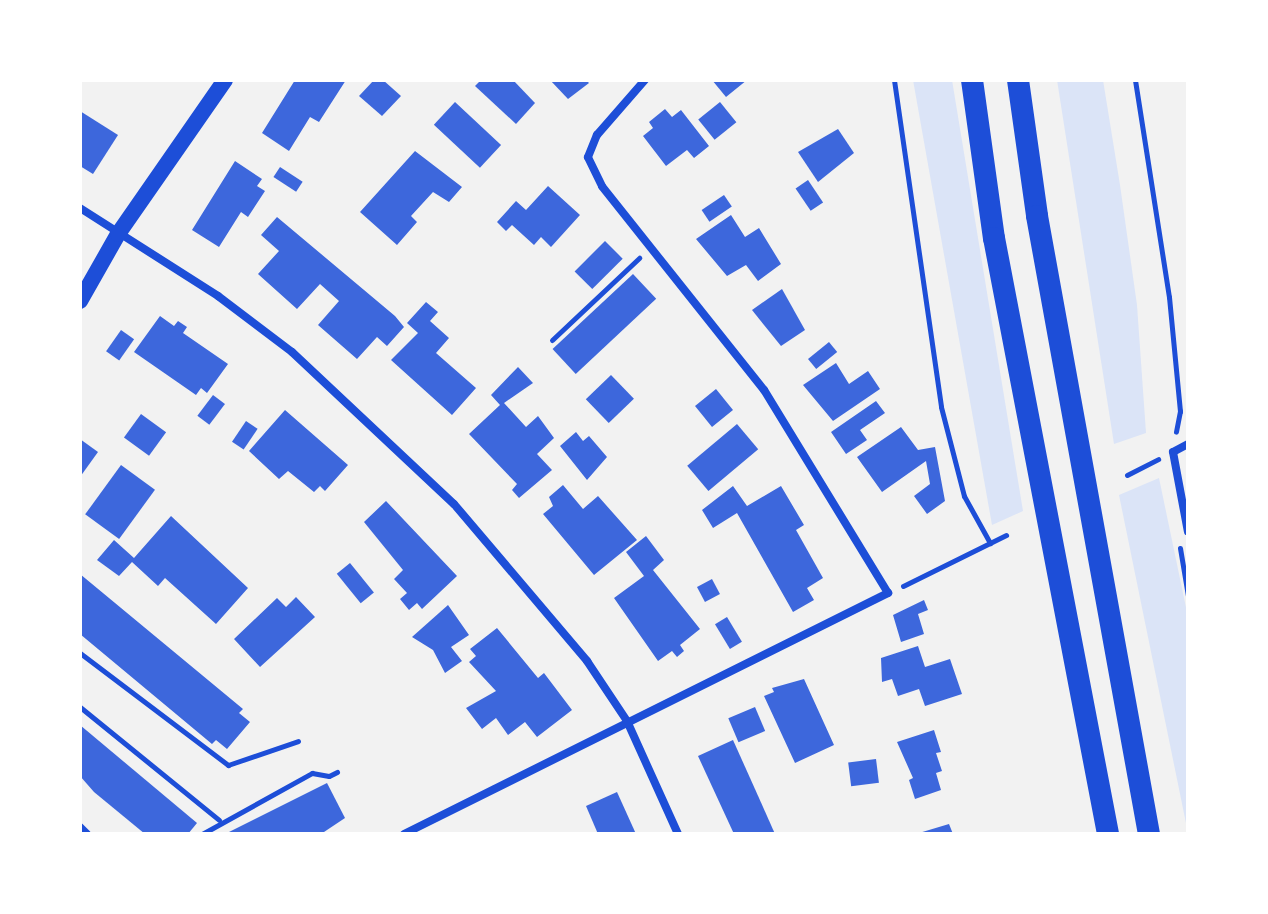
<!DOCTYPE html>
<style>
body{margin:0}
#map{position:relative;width:1268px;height:914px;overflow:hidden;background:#f2f2f2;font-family:Mulish,sans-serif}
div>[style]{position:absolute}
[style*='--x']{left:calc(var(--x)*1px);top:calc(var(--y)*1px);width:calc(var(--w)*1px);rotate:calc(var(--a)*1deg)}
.green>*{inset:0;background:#dbe4f7}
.building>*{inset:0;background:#3d67dc;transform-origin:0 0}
.path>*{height:5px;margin:-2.5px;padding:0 2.5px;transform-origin:2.5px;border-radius:2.5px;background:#1d4ed8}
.minor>*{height:8px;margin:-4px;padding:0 4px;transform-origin:4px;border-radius:4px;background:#1d4ed8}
.secondary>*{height:16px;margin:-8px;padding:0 8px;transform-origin:8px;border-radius:8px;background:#1d4ed8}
.trunk>*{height:22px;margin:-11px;padding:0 11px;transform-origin:11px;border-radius:11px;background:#1d4ed8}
span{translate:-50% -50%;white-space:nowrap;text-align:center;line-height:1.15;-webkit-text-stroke:8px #fff;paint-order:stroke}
.frame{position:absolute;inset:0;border:82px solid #fff;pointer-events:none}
</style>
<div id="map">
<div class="green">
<div style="clip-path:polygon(913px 80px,952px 80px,1023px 511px,992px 525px)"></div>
<div style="clip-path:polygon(1057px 80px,1103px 80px,1120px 185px,1137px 305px,1146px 433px,1114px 444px)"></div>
<div style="clip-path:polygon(1159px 478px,1188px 617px,1188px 833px,1119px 495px)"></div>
</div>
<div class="building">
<div style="clip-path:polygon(295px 80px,346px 80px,319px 122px,310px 117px,289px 151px,262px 133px)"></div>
<div style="clip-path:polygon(374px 80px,383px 80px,401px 96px,382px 116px,359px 96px)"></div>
<div style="clip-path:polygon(481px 80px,513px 80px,535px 103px,516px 124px,475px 86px)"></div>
<div style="clip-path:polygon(550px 80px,586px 80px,589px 83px,568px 99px)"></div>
<div style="clip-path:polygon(712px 80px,747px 80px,726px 97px)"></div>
<div style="left:455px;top:102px;width:63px;height:31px;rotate:43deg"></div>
<div style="left:720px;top:102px;width:26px;height:28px;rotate:51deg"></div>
<div style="clip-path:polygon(665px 109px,672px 117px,681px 110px,709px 146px,694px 158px,687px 150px,666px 166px,643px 136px,653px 128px,649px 122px)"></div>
<div style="clip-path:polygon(80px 111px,118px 135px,93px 174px,80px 166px)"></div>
<div style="clip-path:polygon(838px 129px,854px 153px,818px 182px,798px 152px)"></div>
<div style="clip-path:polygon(415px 151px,462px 187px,449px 202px,433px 192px,411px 216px,417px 222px,397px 245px,360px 212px)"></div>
<div style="clip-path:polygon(235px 161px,262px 179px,257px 186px,265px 191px,248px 217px,241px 212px,219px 247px,192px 230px)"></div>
<div style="left:280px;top:167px;width:27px;height:12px;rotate:33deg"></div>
<div style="left:808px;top:180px;width:27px;height:15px;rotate:56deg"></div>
<div style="clip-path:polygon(548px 186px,580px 215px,551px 247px,541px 237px,534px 245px,512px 225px,506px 231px,497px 222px,516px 201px,526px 210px)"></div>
<div style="left:724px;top:195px;width:14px;height:27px;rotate:56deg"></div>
<div style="clip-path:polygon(731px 215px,745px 237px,759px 228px,781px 264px,758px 281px,746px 265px,727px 276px,696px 239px)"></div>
<div style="clip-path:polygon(277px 217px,395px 316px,404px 327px,387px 346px,377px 337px,357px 359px,318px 325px,339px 301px,320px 284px,297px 309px,258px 274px,279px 251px,261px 235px)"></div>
<div style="left:605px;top:241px;width:25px;height:43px;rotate:45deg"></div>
<div style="left:633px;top:274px;width:34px;height:110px;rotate:47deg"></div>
<div style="clip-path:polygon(782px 289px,805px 330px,781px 346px,752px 310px)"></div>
<div style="clip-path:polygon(426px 302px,438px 312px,430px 321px,449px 338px,436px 353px,476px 388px,452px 415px,391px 360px,418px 333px,407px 323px)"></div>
<div style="clip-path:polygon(160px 316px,174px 326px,178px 321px,187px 327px,183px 333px,228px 364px,207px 393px,201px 388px,196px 395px,134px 352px)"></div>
<div style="left:121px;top:330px;width:16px;height:26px;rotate:35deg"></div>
<div style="left:829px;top:342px;width:13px;height:27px;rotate:51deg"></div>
<div style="clip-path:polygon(836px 363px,849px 384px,868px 371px,880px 389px,833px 421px,803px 385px)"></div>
<div style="clip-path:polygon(518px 367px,533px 383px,504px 403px,526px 427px,538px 416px,554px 438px,537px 454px,552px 470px,519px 498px,512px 490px,517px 484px,469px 434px,500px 405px,491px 395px)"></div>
<div style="left:611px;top:375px;width:33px;height:35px;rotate:46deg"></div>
<div style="left:716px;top:389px;width:27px;height:27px;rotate:51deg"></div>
<div style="left:213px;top:395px;width:15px;height:26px;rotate:37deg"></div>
<div style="clip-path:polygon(876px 401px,885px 413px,860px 430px,867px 440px,846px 454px,831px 432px)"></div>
<div style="clip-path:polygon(285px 410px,348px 465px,325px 491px,320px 486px,314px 492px,288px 471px,279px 479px,249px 451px)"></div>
<div style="left:141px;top:414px;width:31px;height:29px;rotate:36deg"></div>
<div style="left:246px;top:421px;width:14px;height:25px;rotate:34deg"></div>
<div style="left:737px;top:424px;width:33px;height:65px;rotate:50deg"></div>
<div style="clip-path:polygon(901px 427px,918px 450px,935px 447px,945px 501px,927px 514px,914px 496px,930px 484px,926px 461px,882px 492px,857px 457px)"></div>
<div style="clip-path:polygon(576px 432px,583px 441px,589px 436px,607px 457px,587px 480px,560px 446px)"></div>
<div style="clip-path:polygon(80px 439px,98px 452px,80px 477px)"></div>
<div style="left:121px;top:465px;width:42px;height:61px;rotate:36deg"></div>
<div style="clip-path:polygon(563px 485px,583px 509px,598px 496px,637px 540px,594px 575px,543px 514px,553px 506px,549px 497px)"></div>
<div style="clip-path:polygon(733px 486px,747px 506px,781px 486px,804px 525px,796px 530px,823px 578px,807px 588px,814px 600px,793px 612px,737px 513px,713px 528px,702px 510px)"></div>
<div style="clip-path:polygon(386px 501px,457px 576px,422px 609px,417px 603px,409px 610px,400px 599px,407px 593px,394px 579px,403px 570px,364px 522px)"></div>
<div style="clip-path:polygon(171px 516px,248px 588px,216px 624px,165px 578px,158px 586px,132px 562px,119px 576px,97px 560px,114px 540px,134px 558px)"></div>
<div style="clip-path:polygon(646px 536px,664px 560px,653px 570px,700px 629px,680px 645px,684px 651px,677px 657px,672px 651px,658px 661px,614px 598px,644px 576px,626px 552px)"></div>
<div style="left:350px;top:563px;width:38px;height:17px;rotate:51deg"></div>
<div style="clip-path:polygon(80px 574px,243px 709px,239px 713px,250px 722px,227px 749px,216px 740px,212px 744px,80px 634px)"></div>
<div style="left:712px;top:579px;width:17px;height:17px;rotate:62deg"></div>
<div style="clip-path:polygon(296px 597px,315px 617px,260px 667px,234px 639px,277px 598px,286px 607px)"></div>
<div style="clip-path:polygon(924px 600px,928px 610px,918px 614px,924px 634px,901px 642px,893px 615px)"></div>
<div style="clip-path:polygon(448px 605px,469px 635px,451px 647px,462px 661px,445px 673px,433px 650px,412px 637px)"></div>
<div style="left:727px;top:617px;width:29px;height:14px;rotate:59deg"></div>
<div style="clip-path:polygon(497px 628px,538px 678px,544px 673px,572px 710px,537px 737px,525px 722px,508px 735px,496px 718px,482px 729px,466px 708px,496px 691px,469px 662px,476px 656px,470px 649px)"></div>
<div style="clip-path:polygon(918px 646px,925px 667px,950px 659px,962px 694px,925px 706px,919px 689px,898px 696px,892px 679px,882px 682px,881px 658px)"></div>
<div style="clip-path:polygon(804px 679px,834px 745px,795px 763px,764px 696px,774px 692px,772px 688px)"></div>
<div style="left:755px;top:707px;width:26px;height:29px;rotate:67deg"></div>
<div style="clip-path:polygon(80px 725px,197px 823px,188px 834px,145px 834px,94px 792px,80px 776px)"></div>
<div style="clip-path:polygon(934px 730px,941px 752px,936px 753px,942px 771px,936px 773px,941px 790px,915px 799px,909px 780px,913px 778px,897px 742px)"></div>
<div style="clip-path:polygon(733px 740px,759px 798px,775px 834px,734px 834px,698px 756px)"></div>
<div style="left:876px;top:759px;width:24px;height:28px;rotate:83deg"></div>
<div style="clip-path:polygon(327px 783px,345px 818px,321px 834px,225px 834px)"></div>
<div style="clip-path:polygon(617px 792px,636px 834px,598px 834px,586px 806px)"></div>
<div style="clip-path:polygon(949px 824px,953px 834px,920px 834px,919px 833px)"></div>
</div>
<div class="path">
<div style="--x:894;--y:80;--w:330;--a:81.8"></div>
<div style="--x:941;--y:407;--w:92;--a:75.5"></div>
<div style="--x:964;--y:496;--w:54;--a:61"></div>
<div style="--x:1135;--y:80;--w:220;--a:81.1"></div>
<div style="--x:1169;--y:297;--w:115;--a:84.5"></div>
<div style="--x:1180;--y:411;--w:21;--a:101"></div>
<div style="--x:552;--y:340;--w:120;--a:-43.3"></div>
<div style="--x:1127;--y:475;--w:35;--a:-27"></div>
<div style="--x:1180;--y:548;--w:49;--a:80.5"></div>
<div style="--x:903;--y:586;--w:115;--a:-26.3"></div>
<div style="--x:80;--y:653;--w:186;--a:37.1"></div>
<div style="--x:228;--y:765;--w:74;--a:-18.9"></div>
<div style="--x:80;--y:707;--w:179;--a:39.1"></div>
<div style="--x:202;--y:834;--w:126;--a:-29"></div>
<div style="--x:312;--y:773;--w:17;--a:10"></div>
<div style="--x:329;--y:776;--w:9;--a:-27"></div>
</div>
<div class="minor">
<div style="--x:80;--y:208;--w:164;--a:32.5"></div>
<div style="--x:218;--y:296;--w:93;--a:37.1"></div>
<div style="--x:292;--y:352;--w:222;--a:43.2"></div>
<div style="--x:454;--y:504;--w:206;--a:49.7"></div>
<div style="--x:587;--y:661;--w:72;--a:56.3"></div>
<div style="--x:627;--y:721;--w:124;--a:65.7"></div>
<div style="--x:1188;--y:444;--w:17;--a:152"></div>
<div style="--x:1173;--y:452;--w:81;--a:79.4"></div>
<div style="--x:80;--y:827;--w:10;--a:45"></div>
<div style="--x:404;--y:834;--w:541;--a:-26.47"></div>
<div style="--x:888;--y:593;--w:238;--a:-121.4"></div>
<div style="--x:764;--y:390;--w:260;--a:-128.5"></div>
<div style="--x:602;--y:186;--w:32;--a:-116"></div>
<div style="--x:588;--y:157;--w:24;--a:-68"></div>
<div style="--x:597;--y:135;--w:73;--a:-48.9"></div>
</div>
<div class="secondary">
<div style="--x:80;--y:301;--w:77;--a:-60.4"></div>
<div style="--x:118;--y:234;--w:188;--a:-55.2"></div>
</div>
<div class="trunk">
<div style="--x:972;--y:80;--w:160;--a:82.1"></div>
<div style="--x:994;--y:238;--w:607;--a:79.17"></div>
<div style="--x:1018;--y:80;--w:137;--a:82"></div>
<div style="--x:1037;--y:216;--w:628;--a:79.73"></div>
</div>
<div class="frame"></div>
</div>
